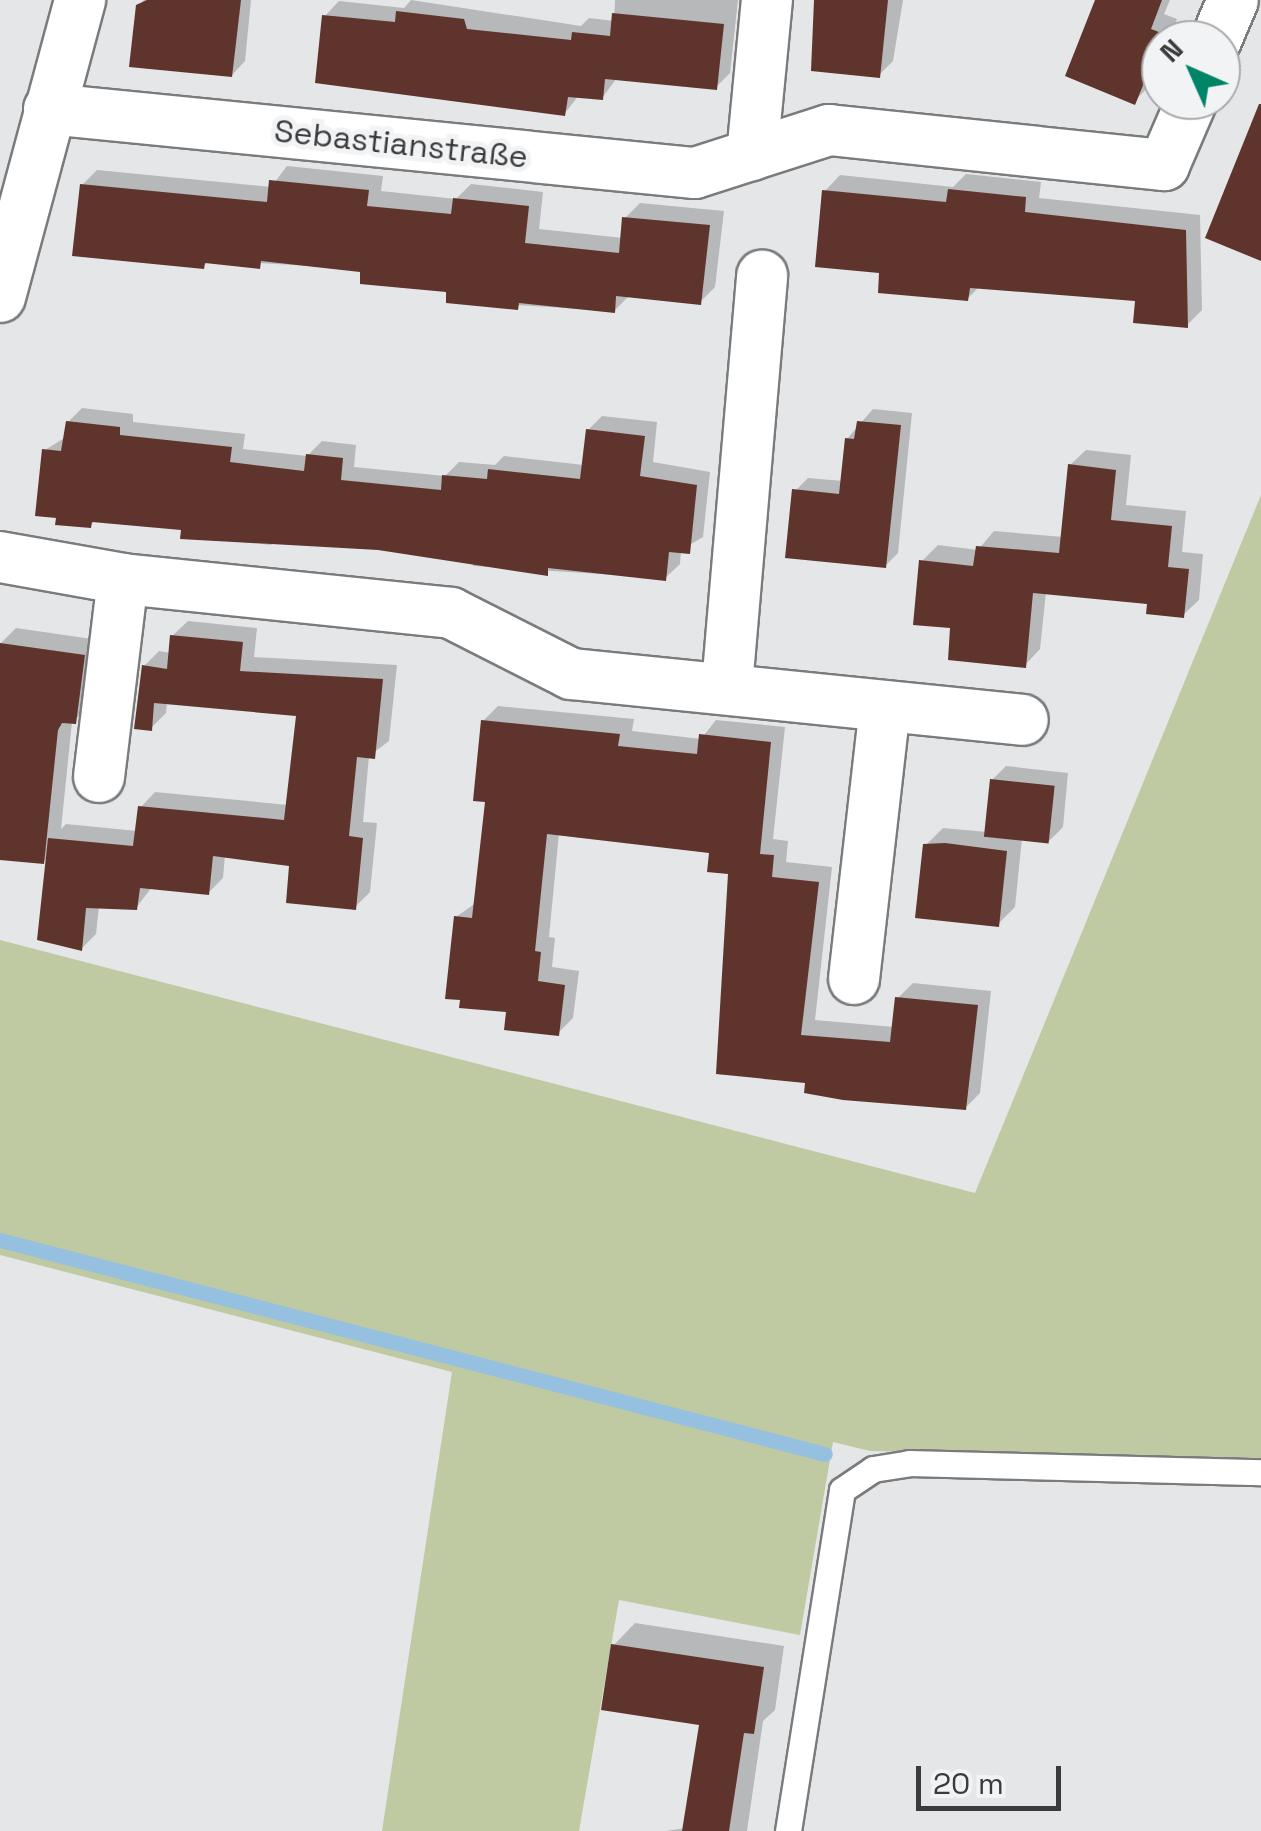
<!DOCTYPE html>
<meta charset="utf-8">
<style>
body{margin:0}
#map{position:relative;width:1261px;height:1831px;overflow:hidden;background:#e4e6e8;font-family:"Space Grotesk",sans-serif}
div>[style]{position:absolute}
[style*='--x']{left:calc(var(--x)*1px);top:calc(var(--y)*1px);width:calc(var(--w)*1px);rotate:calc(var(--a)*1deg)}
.green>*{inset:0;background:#bfcaa2}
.shadow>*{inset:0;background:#0003}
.stream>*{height:15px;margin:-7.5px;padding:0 7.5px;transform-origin:7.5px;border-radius:7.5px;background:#95c0e0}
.building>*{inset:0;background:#5f342c;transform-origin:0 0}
.roads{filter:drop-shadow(2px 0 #7a7b7d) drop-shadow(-2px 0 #7a7b7d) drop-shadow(0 2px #7a7b7d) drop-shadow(0 -2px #7a7b7d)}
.lane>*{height:25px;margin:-12.5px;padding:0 12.5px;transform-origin:12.5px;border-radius:12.5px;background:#fff}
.street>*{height:50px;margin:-25px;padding:0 25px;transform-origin:25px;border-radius:25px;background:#fff}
span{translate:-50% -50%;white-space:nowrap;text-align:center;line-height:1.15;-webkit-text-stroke:10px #f1f3f5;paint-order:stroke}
.street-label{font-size:32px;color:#3b3b3c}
.north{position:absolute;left:1141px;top:20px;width:100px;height:100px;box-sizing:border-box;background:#f1f3f5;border:2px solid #a8a9ab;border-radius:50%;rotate:315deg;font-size:28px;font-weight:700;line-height:40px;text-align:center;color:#3b3b3c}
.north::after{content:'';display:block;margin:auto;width:35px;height:45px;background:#008467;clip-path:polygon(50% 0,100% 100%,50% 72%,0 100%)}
.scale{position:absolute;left:916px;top:1766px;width:145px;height:45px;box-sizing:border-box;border:5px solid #3b3b3c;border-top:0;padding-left:12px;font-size:30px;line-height:35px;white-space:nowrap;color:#3b3b3c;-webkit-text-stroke:8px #f1f3f5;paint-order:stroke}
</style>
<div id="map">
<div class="green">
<div style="clip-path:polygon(1261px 495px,1261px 1458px,870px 1451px,833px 1442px,800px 1635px,619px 1600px,579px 1831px,382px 1831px,452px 1372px,0 1255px,0 940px,975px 1193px)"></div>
</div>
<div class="shadow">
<div style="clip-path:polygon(144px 0,251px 0,245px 61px,232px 75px,138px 6px)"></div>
<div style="clip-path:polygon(411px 0,581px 26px,589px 18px,614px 21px,615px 0,738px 0,730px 73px,716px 87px,617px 78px,602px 98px,579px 95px,565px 113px,325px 16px,339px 1px,404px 8px)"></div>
<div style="clip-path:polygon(816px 0,903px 0,893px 61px,879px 75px)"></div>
<div style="clip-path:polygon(1097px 0,1170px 0,1164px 14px,1177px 19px,1169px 40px,1161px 40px,1149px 86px,1134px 102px)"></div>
<div style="clip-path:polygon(287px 166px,383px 176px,381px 191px,456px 199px,471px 184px,543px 192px,539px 229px,623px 238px,625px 218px,640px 203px,724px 211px,715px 287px,700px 302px,630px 295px,614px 311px,448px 301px,449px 290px,363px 269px,209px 260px,203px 267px,82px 185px,97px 170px,271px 187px)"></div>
<div style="clip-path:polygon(966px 174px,1041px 182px,1039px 198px,1200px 215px,1202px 310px,1187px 325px,1137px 299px,979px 287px,967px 299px,882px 271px,825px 191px,840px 175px,953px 187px)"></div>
<div style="clip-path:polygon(82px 408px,133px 414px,133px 422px,245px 434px,243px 449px,307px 456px,322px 441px,356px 445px,354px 467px,445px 476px,459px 462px,495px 465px,504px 456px,584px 465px,588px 430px,602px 416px,657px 422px,653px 462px,710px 472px,703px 537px,681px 550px,680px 564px,665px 578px,473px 566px,473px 558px,278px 538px,271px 545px,183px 536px,184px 527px,96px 519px,90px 526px,45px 450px,66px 437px,68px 422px)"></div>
<div style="clip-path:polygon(873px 409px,912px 413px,898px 553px,885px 566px,795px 491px,808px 478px,843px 481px,847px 439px)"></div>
<div style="clip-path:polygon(1086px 450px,1131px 455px,1126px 505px,1186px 511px,1182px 552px,1203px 554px,1199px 600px,1183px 615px,1149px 602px,1046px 592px,1040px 649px,1025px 665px,953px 626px,922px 561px,938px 545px,978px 550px,994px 531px,1063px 537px,1070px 465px)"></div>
<div style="clip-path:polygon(188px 621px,257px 628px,254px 657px,397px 665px,389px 741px,369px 756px,363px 822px,377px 823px,370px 892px,355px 907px,292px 864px,225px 855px,223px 878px,208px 893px,152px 887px,136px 908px,99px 906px,96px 934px,81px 949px,49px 856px,43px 862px,0 857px,0 644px,16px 628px,99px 640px,91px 706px,72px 722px,61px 829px,66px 824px,137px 831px,140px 808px,155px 792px,288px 805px,298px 713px,167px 701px,166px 713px,151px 728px,144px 666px,159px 651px,171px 653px,172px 636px)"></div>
<div style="clip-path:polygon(498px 706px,634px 719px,632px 731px,701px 739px,716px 720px,785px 727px,773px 839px,788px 841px,786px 862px,832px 867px,815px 1020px,894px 1027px,898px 998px,913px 983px,991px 991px,980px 1093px,965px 1108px,808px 1081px,731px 872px,712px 851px,559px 833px,549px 937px,555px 938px,552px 967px,579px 971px,573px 1018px,558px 1033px,509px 1010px,456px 917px,477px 902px,488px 800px,483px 721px)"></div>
<div style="clip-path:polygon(1006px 766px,1068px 773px,1063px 827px,1049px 841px,1022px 838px,1015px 907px,998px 924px,926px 845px,943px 828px,987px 832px,992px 780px)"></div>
<div style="clip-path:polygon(635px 1623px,784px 1646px,775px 1710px,763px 1721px,747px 1831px,666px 1831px,686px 1828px,701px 1723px,614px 1645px)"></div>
</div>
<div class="stream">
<div style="--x:0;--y:1240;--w:852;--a:14.54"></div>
</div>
<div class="building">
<div style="clip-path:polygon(147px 0,241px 0,232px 77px,129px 67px,136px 5px)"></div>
<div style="clip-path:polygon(814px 0,888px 0,880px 78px,811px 71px)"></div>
<div style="clip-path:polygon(1095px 0,1162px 0,1151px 29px,1164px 34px,1135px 105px,1065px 76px)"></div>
<div style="clip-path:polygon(396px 11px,464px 19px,467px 29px,571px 40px,572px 32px,610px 36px,612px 13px,724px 24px,717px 90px,605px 79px,603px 100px,568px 97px,565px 116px,315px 83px,322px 15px,395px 22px)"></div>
<div style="clip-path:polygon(1259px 104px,1261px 104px,1261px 261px,1205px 238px)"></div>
<div style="clip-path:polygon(269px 180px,369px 190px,367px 206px,451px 214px,453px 198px,529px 206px,525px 243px,619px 253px,622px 217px,710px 225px,701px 305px,616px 296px,615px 313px,519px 303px,518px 310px,446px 303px,446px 292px,360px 284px,360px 272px,261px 261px,260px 269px,205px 263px,204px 269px,72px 256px,80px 184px,267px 202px)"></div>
<div style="clip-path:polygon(948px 189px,1026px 197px,1025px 212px,1186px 230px,1188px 328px,1133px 323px,1135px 301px,970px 288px,968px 301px,878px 293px,879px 273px,815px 267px,822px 190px,946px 202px)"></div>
<div style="clip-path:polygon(66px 421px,120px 427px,120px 435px,232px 447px,230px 462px,304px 471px,306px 454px,343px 458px,341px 480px,441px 490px,442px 475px,487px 479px,488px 469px,580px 479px,586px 429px,645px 436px,640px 476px,697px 485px,690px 554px,669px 552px,666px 581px,548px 568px,548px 576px,378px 550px,180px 539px,181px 530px,92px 522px,91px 528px,55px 525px,56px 518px,35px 516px,42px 449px,61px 451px)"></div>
<div style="clip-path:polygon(857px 421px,901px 425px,886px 568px,785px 558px,792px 489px,839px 494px,845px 438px,854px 439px)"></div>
<div style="clip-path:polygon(1068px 464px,1116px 470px,1111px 520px,1172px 526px,1168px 567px,1189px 569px,1184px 618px,1146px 614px,1147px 604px,1033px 593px,1026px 668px,948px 660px,950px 628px,913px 625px,919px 560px,973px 566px,976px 546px,1059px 553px)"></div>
<div style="clip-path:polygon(170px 635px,243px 642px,240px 671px,383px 679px,375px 759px,357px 757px,349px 836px,363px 838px,356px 910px,286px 903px,289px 866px,213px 856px,209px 895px,140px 888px,137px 910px,86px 908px,82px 951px,37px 940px,48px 838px,133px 846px,138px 806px,284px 820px,296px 716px,154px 703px,152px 731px,134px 729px,142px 665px,167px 669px)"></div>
<div style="clip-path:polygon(0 643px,85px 655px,76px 724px,62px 723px,58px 730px,44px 864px,0 860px)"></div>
<div style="clip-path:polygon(481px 720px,620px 734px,618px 746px,697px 754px,699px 734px,771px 742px,760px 854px,774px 855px,772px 877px,819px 882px,801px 1035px,890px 1042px,895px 997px,978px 1005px,966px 1110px,843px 1100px,804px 1093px,805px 1083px,716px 1074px,728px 874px,707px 872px,709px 853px,547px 834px,535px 951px,541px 952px,538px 981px,565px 985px,559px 1036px,504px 1030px,506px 1012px,459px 1008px,460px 1000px,445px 999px,454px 916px,472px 918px,485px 802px,473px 801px)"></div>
<div style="left:990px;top:779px;width:65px;height:58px;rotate:6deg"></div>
<div style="clip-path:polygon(945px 843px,1007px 851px,999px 927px,915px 918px,923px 844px)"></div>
<div style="clip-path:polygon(611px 1644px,764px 1667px,754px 1734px,744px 1733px,729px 1831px,682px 1831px,699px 1725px,601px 1710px)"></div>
</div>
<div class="roads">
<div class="lane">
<div style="--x:788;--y:1831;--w:345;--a:-81"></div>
<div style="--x:842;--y:1490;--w:37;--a:-34"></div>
<div style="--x:873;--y:1469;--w:36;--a:-9"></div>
<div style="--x:909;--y:1463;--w:352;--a:1.5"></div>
</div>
<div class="street">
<div style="--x:1216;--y:40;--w:43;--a:-67"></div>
<div style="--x:49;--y:109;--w:649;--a:5.66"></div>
<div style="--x:695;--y:173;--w:141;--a:-17.8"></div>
<div style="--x:829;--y:130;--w:337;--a:6"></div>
<div style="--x:1164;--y:165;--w:71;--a:-66.7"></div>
<div style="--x:752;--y:155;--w:156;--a:-84.5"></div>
<div style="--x:0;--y:297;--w:308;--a:-74.9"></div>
<div style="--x:0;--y:557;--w:125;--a:10.1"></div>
<div style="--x:123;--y:579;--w:330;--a:5.9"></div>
<div style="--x:451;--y:613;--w:135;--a:26.9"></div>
<div style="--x:571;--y:674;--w:454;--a:5.8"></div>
<div style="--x:727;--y:686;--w:412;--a:-85.1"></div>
<div style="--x:99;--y:777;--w:199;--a:-83.1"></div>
<div style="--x:854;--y:979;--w:274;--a:-83.5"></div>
</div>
</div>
<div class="street-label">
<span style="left:401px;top:144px;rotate:6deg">Sebastianstraße</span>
</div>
<div class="north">N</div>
<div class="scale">20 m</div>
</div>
